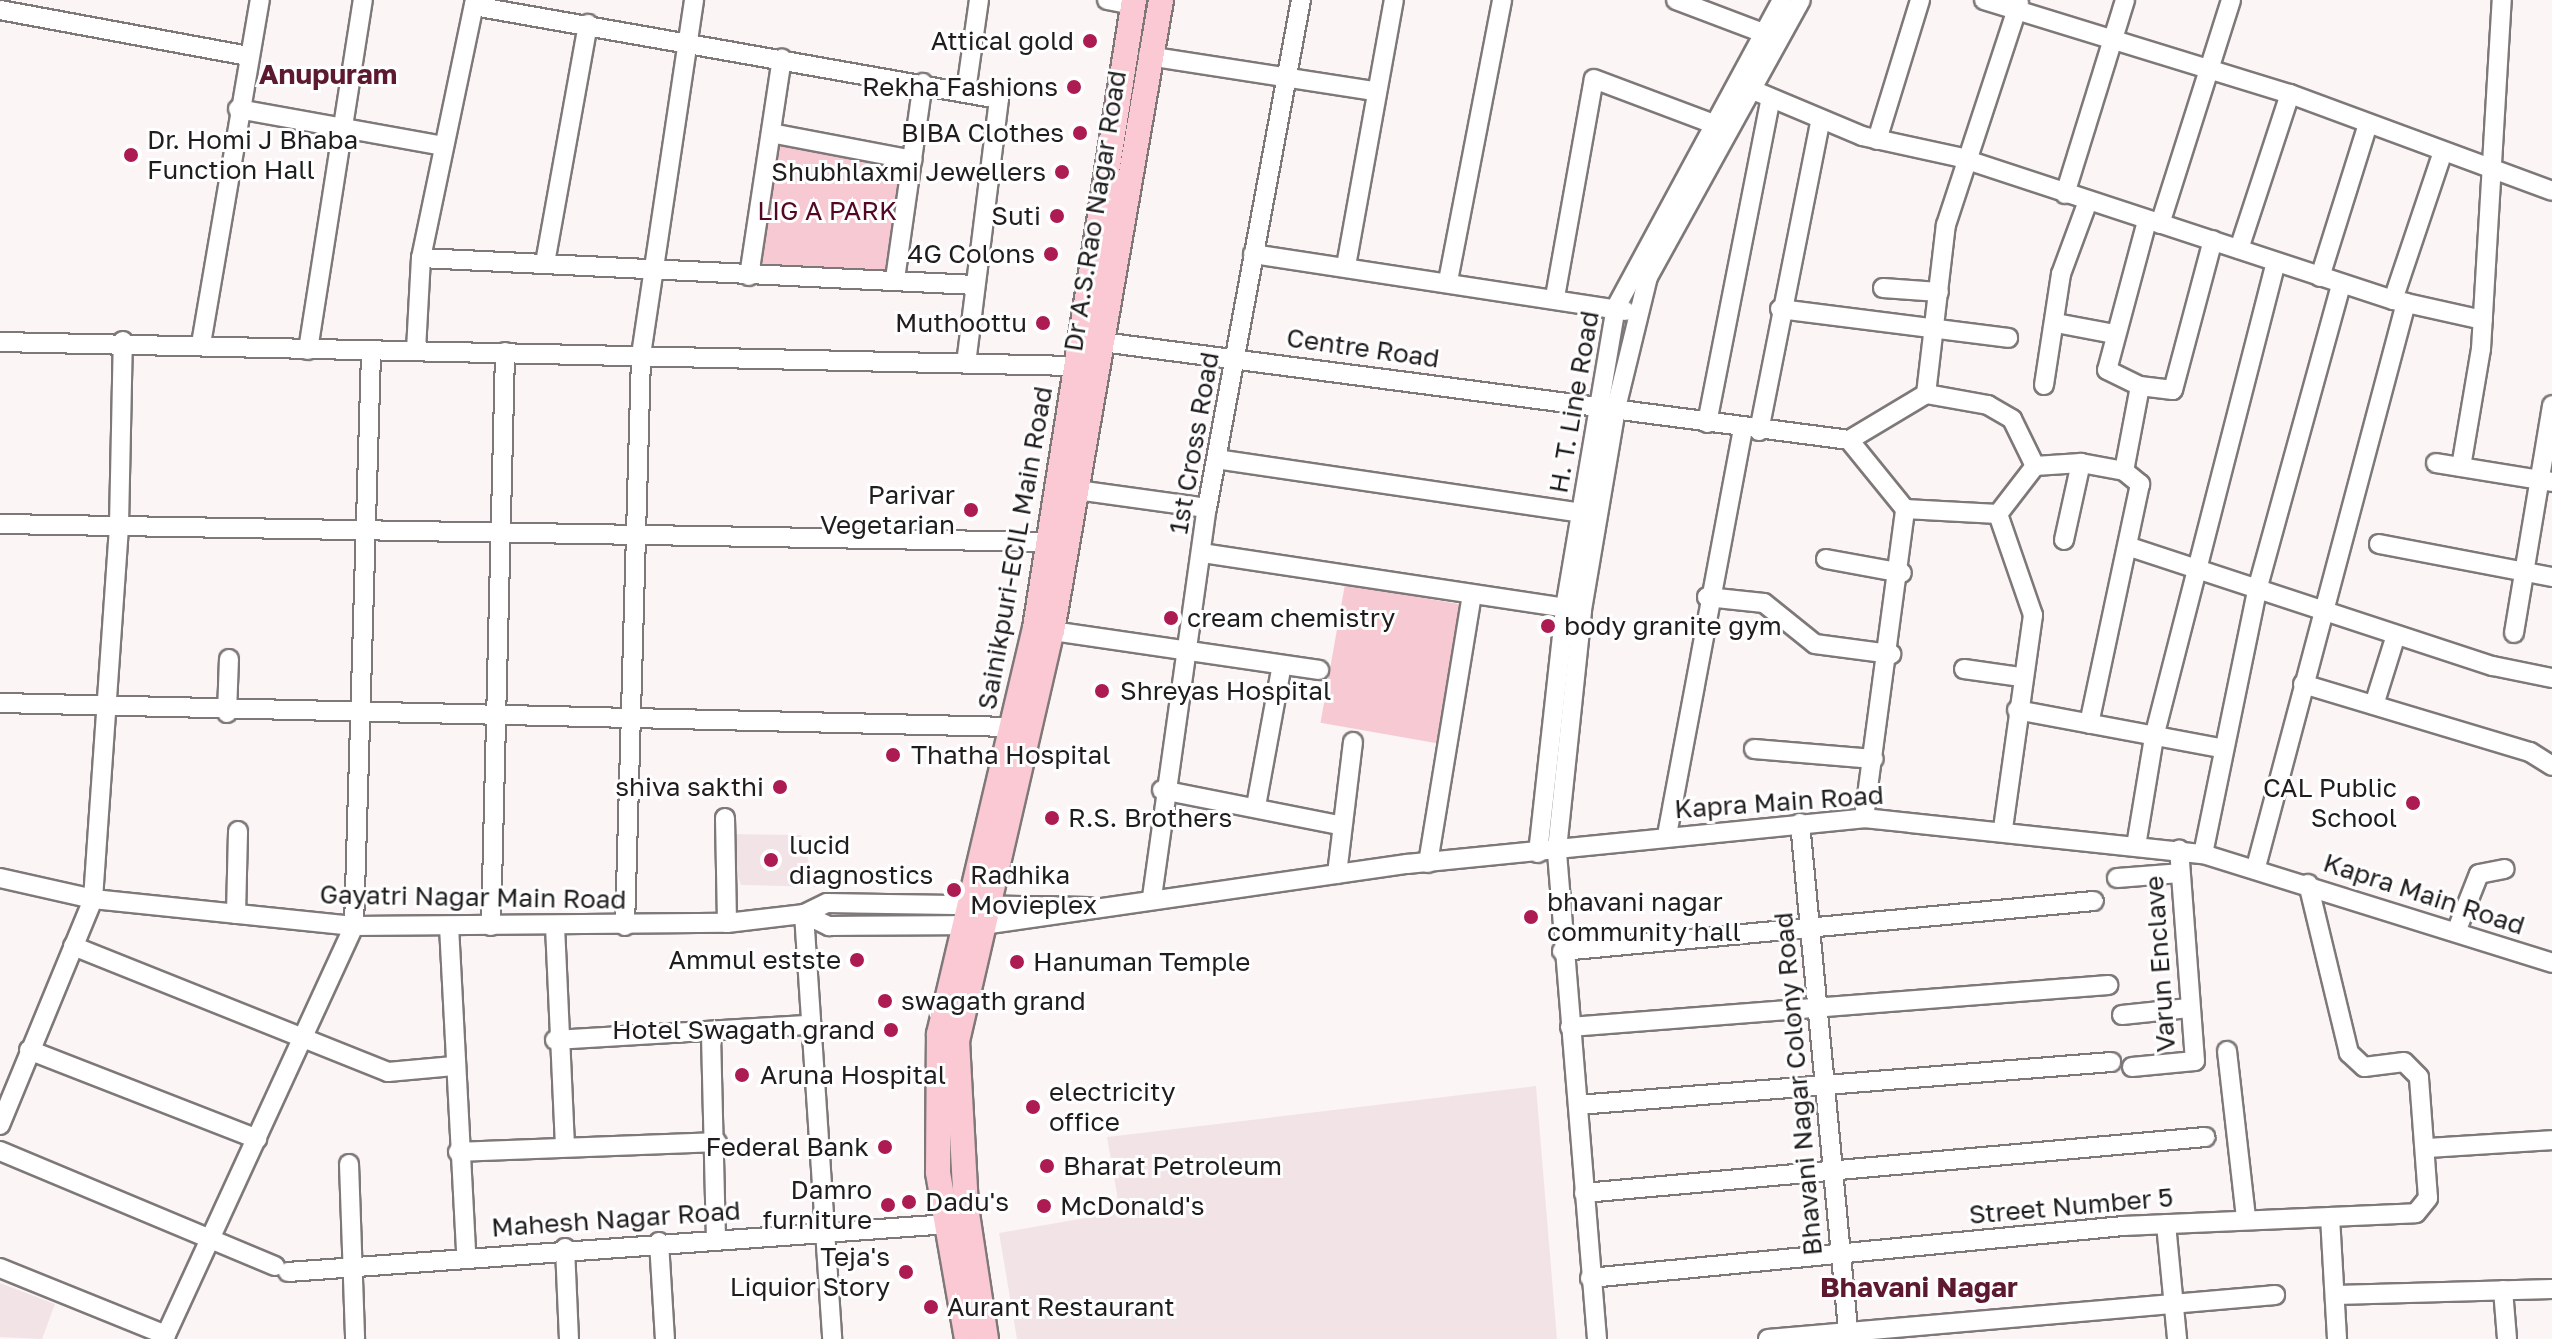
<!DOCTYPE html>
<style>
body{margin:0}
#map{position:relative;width:2552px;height:1339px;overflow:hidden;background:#fcf5f6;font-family:"Golos Text",sans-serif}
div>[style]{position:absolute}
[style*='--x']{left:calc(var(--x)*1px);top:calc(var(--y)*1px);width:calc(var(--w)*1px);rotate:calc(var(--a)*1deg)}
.built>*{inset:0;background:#f2e4e6}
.green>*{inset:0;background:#f7cad3;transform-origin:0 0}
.roads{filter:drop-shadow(2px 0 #7e7879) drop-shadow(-2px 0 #7e7879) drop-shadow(0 2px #7e7879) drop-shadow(0 -2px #7e7879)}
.minor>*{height:18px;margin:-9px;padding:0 9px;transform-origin:9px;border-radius:9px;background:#fff}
.major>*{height:24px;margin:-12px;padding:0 12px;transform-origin:12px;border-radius:12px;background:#fac9d4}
.dots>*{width:22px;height:22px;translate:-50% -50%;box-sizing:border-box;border:4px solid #fff;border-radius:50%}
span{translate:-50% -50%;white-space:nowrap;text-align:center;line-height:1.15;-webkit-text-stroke:6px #fff;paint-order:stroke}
.poi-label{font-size:26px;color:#1f1d1e}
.right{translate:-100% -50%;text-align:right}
.left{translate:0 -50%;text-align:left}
.park-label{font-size:26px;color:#540724}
.street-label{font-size:26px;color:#1f1d1e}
.neighbourhood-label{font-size:28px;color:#5d192e;font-weight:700}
</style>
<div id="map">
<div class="built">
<div style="clip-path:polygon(724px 834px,801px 835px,816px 887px,741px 885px)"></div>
<div style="clip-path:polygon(1536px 1086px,1557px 1339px,1017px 1339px,999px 1233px,1120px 1212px,1107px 1137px)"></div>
<div style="clip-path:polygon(0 1283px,55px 1304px,42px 1339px,0 1337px)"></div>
</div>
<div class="green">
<div style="clip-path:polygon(776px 140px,906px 164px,890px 272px,758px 271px)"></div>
<div style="left:1345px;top:584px;width:118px;height:141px;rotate:10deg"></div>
</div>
<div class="roads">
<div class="minor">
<div style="--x:1107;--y:0;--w:26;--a:11"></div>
<div style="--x:1676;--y:0;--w:105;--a:20.7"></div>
<div style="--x:1984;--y:0;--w:320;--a:17.1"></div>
<div style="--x:2290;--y:94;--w:279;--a:20.3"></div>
<div style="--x:474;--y:6;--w:533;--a:10.05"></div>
<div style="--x:999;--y:99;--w:266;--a:97.1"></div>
<div style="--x:0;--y:10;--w:252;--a:10.5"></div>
<div style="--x:1148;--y:56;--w:230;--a:8.8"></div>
<div style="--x:1748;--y:88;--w:124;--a:22.8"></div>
<div style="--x:1862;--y:136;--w:98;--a:12.3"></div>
<div style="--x:1958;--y:157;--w:458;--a:18.2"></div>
<div style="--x:2393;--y:300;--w:92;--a:12.5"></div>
<div style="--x:966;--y:91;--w:92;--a:-81.9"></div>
<div style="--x:238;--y:109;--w:209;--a:10.2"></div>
<div style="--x:771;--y:133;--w:144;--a:10.8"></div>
<div style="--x:1877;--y:140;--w:146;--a:-72.9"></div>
<div style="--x:2065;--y:194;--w:203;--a:-72.8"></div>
<div style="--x:2147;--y:221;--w:154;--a:105"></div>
<div style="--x:2107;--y:370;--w:37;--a:26"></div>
<div style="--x:2140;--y:386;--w:33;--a:7"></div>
<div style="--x:2173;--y:390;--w:155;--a:-75.1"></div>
<div style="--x:2160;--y:224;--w:235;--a:-72.4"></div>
<div style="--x:2239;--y:249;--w:163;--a:-71.8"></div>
<div style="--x:1253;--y:254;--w:377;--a:8.7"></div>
<div style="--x:421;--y:258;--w:555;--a:2.79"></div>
<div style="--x:545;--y:263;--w:243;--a:-79.8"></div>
<div style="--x:1346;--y:266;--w:270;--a:-79.8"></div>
<div style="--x:749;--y:276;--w:220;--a:-81.4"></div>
<div style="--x:2320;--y:277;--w:160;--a:-72.6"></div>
<div style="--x:895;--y:279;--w:198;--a:-81.9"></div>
<div style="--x:1448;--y:281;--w:286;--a:-79.1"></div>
<div style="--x:1883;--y:288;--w:56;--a:4.1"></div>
<div style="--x:1555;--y:297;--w:221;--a:-79.9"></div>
<div style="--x:1594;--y:79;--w:128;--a:20.6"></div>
<div style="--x:2393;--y:300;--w:154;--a:-71.4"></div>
<div style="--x:1780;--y:309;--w:230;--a:7.2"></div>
<div style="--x:2056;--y:323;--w:60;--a:10.6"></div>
<div style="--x:0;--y:342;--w:1077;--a:1.28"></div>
<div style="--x:1102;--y:342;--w:753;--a:7.47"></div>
<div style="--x:1849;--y:440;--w:89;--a:50.9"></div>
<div style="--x:1905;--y:509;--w:93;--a:3.1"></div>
<div style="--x:1998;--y:514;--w:61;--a:-52.4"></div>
<div style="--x:2035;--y:466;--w:52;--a:-116.1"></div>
<div style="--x:2012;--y:419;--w:28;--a:-150"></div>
<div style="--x:1988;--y:405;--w:63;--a:-169.9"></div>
<div style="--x:1926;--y:394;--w:90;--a:149.1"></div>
<div style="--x:201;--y:344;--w:349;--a:-80.3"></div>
<div style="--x:308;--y:350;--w:354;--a:-81.1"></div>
<div style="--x:416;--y:350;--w:92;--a:-86.9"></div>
<div style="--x:421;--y:258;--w:264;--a:-78.2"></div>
<div style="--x:2044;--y:385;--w:112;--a:-81.3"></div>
<div style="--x:2061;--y:274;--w:78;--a:-69.7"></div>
<div style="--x:1926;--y:394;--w:170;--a:-83.3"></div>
<div style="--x:1946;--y:225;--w:234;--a:-71.8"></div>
<div style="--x:1707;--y:423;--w:331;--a:-78.9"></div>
<div style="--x:1759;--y:431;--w:318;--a:-78.8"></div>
<div style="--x:1216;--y:459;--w:368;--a:8.4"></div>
<div style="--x:2436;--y:463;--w:118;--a:9.3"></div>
<div style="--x:2035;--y:466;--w:46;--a:-3.7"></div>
<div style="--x:2081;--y:463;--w:44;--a:10.5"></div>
<div style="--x:2124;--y:471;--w:21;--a:39"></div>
<div style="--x:2140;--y:484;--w:245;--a:102"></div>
<div style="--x:2461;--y:467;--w:120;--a:-80.4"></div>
<div style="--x:2481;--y:349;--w:350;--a:-86.6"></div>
<div style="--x:2124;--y:471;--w:86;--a:-79.3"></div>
<div style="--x:1077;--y:490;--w:131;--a:7.9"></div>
<div style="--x:1998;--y:514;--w:107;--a:70.9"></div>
<div style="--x:2033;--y:615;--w:215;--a:98"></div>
<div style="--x:0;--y:524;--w:1048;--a:0.98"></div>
<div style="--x:2064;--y:540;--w:79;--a:-77.6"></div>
<div style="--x:2379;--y:544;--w:176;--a:10.8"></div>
<div style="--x:2130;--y:547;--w:382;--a:18.2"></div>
<div style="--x:2493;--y:666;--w:60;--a:11.5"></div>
<div style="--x:1202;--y:553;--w:367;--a:8.6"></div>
<div style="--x:1826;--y:559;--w:77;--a:10.4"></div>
<div style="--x:1707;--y:597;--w:57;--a:6"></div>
<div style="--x:1764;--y:603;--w:65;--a:38.8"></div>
<div style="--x:1815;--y:644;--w:77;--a:7.5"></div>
<div style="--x:1052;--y:631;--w:270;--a:8.3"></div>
<div style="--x:2514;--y:633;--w:231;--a:-80.5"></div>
<div style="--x:1964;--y:669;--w:58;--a:8"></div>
<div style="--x:2303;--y:684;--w:237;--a:16.7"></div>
<div style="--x:2530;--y:752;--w:26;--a:32"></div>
<div style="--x:0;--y:703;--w:1011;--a:1.36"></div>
<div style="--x:2374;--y:705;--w:73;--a:-72.6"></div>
<div style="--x:2017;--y:710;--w:207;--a:10.6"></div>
<div style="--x:227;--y:713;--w:54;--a:-87.9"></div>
<div style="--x:1754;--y:749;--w:120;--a:4.8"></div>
<div style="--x:1162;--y:790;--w:180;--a:11.2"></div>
<div style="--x:1256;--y:806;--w:143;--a:-79.6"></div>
<div style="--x:725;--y:818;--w:105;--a:88.9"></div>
<div style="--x:1864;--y:818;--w:312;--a:-82.4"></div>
<div style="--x:1800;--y:823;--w:518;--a:84.58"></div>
<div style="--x:1667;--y:835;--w:414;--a:-79.4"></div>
<div style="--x:2136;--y:846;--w:110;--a:-80.6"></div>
<div style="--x:2154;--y:737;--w:489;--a:-75.6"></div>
<div style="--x:1538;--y:853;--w:246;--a:-83.7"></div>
<div style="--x:1565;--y:608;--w:305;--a:-80.4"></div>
<div style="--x:1616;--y:307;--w:349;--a:-61.6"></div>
<div style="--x:2203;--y:854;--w:269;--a:-78.4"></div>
<div style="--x:2257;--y:590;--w:317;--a:-74.6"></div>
<div style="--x:1428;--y:863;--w:272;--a:-80.7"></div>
<div style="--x:2256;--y:867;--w:584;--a:-75.11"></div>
<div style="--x:1337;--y:874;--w:133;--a:-83.1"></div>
<div style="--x:0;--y:878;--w:95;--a:12.7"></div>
<div style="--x:93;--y:899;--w:262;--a:5.9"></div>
<div style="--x:354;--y:926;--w:373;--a:-0.5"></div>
<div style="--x:727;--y:923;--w:78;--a:-6.7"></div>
<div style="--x:804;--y:914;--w:25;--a:-26"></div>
<div style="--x:827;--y:903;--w:262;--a:0.9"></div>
<div style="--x:2117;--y:878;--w:63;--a:-4.5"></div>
<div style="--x:1152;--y:897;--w:393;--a:-82"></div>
<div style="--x:1207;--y:508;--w:517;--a:-79.52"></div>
<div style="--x:236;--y:914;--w:83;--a:-88.6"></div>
<div style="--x:804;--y:914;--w:28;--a:26"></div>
<div style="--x:829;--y:926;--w:154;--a:-0.4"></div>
<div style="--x:983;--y:925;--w:428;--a:-8.2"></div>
<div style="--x:1407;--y:864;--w:459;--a:-5.7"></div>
<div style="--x:1864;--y:818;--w:341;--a:6.1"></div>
<div style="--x:2203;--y:854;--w:366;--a:17.3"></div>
<div style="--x:804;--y:914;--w:426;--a:86.2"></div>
<div style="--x:449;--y:926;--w:329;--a:87"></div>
<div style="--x:491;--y:926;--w:574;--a:-88.6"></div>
<div style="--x:555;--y:926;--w:221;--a:87.4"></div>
<div style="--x:625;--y:926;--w:571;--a:-88.39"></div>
<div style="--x:641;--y:355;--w:359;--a:-81.5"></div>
<div style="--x:2456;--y:932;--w:62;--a:-68.4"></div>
<div style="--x:2479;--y:874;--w:26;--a:-11"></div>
<div style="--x:73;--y:946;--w:339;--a:21.8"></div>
<div style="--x:388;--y:1072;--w:66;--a:-5.2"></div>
<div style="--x:1562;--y:951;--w:534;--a:-5.37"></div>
<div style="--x:2122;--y:1015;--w:67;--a:-6"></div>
<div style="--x:1570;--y:1027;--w:540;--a:-4.46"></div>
<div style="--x:711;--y:1035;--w:203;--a:88.6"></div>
<div style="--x:555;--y:1040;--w:255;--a:-3.4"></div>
<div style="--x:29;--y:1050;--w:245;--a:21.3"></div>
<div style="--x:2227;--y:1051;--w:167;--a:83.5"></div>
<div style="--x:2132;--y:1067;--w:63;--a:-5.4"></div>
<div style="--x:2195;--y:1061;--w:212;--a:-94.3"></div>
<div style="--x:1578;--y:1105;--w:535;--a:-4.61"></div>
<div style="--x:0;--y:1125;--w:244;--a:-67.6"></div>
<div style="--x:93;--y:899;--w:375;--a:-86"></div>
<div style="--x:119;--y:525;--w:184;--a:-88.8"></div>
<div style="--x:2429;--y:1148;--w:123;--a:-3.7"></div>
<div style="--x:0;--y:1151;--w:298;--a:22.7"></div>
<div style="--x:458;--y:1152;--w:259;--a:-2.2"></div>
<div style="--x:349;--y:1164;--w:175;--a:88"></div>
<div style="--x:1584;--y:1193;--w:624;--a:-5.15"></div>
<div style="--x:2330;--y:1217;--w:122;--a:86.7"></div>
<div style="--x:2166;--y:1224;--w:116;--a:84.5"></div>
<div style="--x:659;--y:1242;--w:97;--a:86.5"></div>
<div style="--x:565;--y:1248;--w:91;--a:87.5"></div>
<div style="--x:0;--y:1268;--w:179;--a:22"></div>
<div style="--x:288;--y:1272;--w:662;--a:-4.16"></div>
<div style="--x:1590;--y:1278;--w:536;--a:-5.57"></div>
<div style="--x:2123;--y:1226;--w:293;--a:-2.5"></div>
<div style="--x:2416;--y:1213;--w:19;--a:-51"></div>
<div style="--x:2428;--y:1198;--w:121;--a:-94.3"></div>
<div style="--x:2419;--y:1077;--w:21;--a:-135"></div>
<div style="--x:2404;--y:1062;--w:40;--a:172.9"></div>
<div style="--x:2364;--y:1067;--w:21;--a:-137"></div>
<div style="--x:2349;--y:1053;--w:174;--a:-103.6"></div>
<div style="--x:2503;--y:1290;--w:49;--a:85.3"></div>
<div style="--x:2336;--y:1295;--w:216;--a:-1.6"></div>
<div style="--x:164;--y:1339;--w:455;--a:-65.3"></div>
<div style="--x:354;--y:926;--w:574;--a:-88.3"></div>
<div style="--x:1597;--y:1339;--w:492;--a:-94.7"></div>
<div style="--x:1557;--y:849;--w:240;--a:-84"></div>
<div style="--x:1582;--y:610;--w:205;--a:-80.4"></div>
<div style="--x:1616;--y:408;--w:135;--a:-76.3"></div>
<div style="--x:1648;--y:277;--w:316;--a:-61.1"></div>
<div style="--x:1768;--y:1339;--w:509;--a:-4.96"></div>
</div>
<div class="major">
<div style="--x:967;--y:1339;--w:169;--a:-99.9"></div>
<div style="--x:938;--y:1172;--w:138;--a:-89.6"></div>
<div style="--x:939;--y:1034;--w:417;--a:-76.7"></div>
<div style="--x:1035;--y:628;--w:636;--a:-81.04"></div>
<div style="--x:986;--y:1339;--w:134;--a:-98.6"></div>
<div style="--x:966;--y:1207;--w:166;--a:-93.1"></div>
<div style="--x:957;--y:1041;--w:421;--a:-77"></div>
<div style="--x:1052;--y:631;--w:640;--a:-80.2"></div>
</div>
</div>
<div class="dots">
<div style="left:1090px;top:41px;background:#ac1b52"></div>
<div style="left:1074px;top:87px;background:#ac1b52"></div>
<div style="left:1080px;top:133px;background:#ac1b52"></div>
<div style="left:131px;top:155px;background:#ac1b52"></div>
<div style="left:1062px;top:172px;background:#ac1b52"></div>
<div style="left:1057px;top:216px;background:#ac1b52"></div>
<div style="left:1051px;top:254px;background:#ac1b52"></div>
<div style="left:1043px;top:323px;background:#ac1b52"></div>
<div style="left:971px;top:510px;background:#ac1b52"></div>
<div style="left:1171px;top:618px;background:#ac1b52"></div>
<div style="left:1548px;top:626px;background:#ac1b52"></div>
<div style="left:1102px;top:691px;background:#ac1b52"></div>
<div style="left:893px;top:755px;background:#ac1b52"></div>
<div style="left:780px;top:787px;background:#ac1b52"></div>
<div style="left:2413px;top:803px;background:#ac1b52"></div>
<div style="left:1052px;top:818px;background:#ac1b52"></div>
<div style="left:771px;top:860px;background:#ac1b52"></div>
<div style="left:954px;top:890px;background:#ac1b52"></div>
<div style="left:1531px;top:917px;background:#ac1b52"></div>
<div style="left:857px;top:960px;background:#ac1b52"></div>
<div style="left:1017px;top:962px;background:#ac1b52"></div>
<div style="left:885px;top:1001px;background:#ac1b52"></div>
<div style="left:891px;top:1030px;background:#ac1b52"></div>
<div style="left:742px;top:1075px;background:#ac1b52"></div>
<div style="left:1033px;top:1107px;background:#ac1b52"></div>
<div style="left:885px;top:1147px;background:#ac1b52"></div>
<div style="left:1047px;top:1166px;background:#ac1b52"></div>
<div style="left:909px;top:1202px;background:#ac1b52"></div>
<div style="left:888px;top:1205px;background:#ac1b52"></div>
<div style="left:1044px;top:1206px;background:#ac1b52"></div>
<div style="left:906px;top:1272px;background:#ac1b52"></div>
<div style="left:931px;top:1307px;background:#ac1b52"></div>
</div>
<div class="poi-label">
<span class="right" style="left:1074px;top:41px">Attical gold</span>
<span class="right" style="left:1058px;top:87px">Rekha Fashions</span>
<span class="right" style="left:1064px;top:133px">BIBA Clothes</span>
<span class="left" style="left:147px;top:155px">Dr. Homi J Bhaba<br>Function Hall</span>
<span class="right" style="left:1046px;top:172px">Shubhlaxmi Jewellers</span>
<span class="right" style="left:1041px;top:216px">Suti</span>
<span class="right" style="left:1035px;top:254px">4G Colons</span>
<span class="right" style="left:1027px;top:323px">Muthoottu</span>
<span class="right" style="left:955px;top:510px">Parivar<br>Vegetarian</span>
<span class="left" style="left:1187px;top:618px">cream chemistry</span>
<span class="left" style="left:1564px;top:626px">body granite gym</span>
<span class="left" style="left:1120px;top:691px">Shreyas Hospital</span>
<span class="left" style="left:911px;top:755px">Thatha Hospital</span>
<span class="right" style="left:764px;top:787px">shiva sakthi</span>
<span class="right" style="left:2397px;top:803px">CAL Public<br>School</span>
<span class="left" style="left:1068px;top:818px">R.S. Brothers</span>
<span class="left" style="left:789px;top:860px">lucid<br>diagnostics</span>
<span class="left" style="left:970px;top:890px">Radhika<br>Movieplex</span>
<span class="left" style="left:1547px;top:917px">bhavani nagar<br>community hall</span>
<span class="right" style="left:841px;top:960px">Ammul estste</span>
<span class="left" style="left:1033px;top:962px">Hanuman Temple</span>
<span class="left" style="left:901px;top:1001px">swagath grand</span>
<span class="right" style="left:875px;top:1030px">Hotel Swagath grand</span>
<span class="left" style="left:760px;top:1075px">Aruna Hospital</span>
<span class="left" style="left:1049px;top:1107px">electricity<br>office</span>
<span class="right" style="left:869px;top:1147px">Federal Bank</span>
<span class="left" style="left:1063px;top:1166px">Bharat Petroleum</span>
<span class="right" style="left:872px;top:1205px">Damro<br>furniture</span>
<span class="left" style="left:925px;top:1202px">Dadu's</span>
<span class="left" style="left:1060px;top:1206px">McDonald's</span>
<span class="right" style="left:890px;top:1272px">Teja's<br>Liquior Story</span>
<span class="left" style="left:947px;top:1307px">Aurant Restaurant</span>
</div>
<div class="park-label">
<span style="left:827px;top:211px">LIG A PARK</span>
</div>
<div class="street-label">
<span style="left:1095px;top:211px;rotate:-81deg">Dr A.S.Rao Nagar Road</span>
<span style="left:1363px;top:348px;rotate:8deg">Centre Road</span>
<span style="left:1574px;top:402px;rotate:-80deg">H. T. Line Road</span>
<span style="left:1194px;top:443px;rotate:-80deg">1st Cross Road</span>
<span style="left:1015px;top:548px;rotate:-80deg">Sainikpuri-ECIL Main Road</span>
<span style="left:1779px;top:802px;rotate:-4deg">Kapra Main Road</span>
<span style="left:2424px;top:894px;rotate:18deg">Kapra Main Road</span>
<span style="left:473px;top:897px;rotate:1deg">Gayatri Nagar Main Road</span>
<span style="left:2160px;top:964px;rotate:-94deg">Varun Enclave</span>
<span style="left:1798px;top:1084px;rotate:-95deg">Bhavani Nagar Colony Road</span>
<span style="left:2071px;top:1206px;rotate:-5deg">Street Number 5</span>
<span style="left:616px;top:1219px;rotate:-4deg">Mahesh Nagar Road</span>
</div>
<div class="neighbourhood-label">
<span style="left:328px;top:74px">Anupuram</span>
<span style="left:1919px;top:1287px">Bhavani Nagar</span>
</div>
</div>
